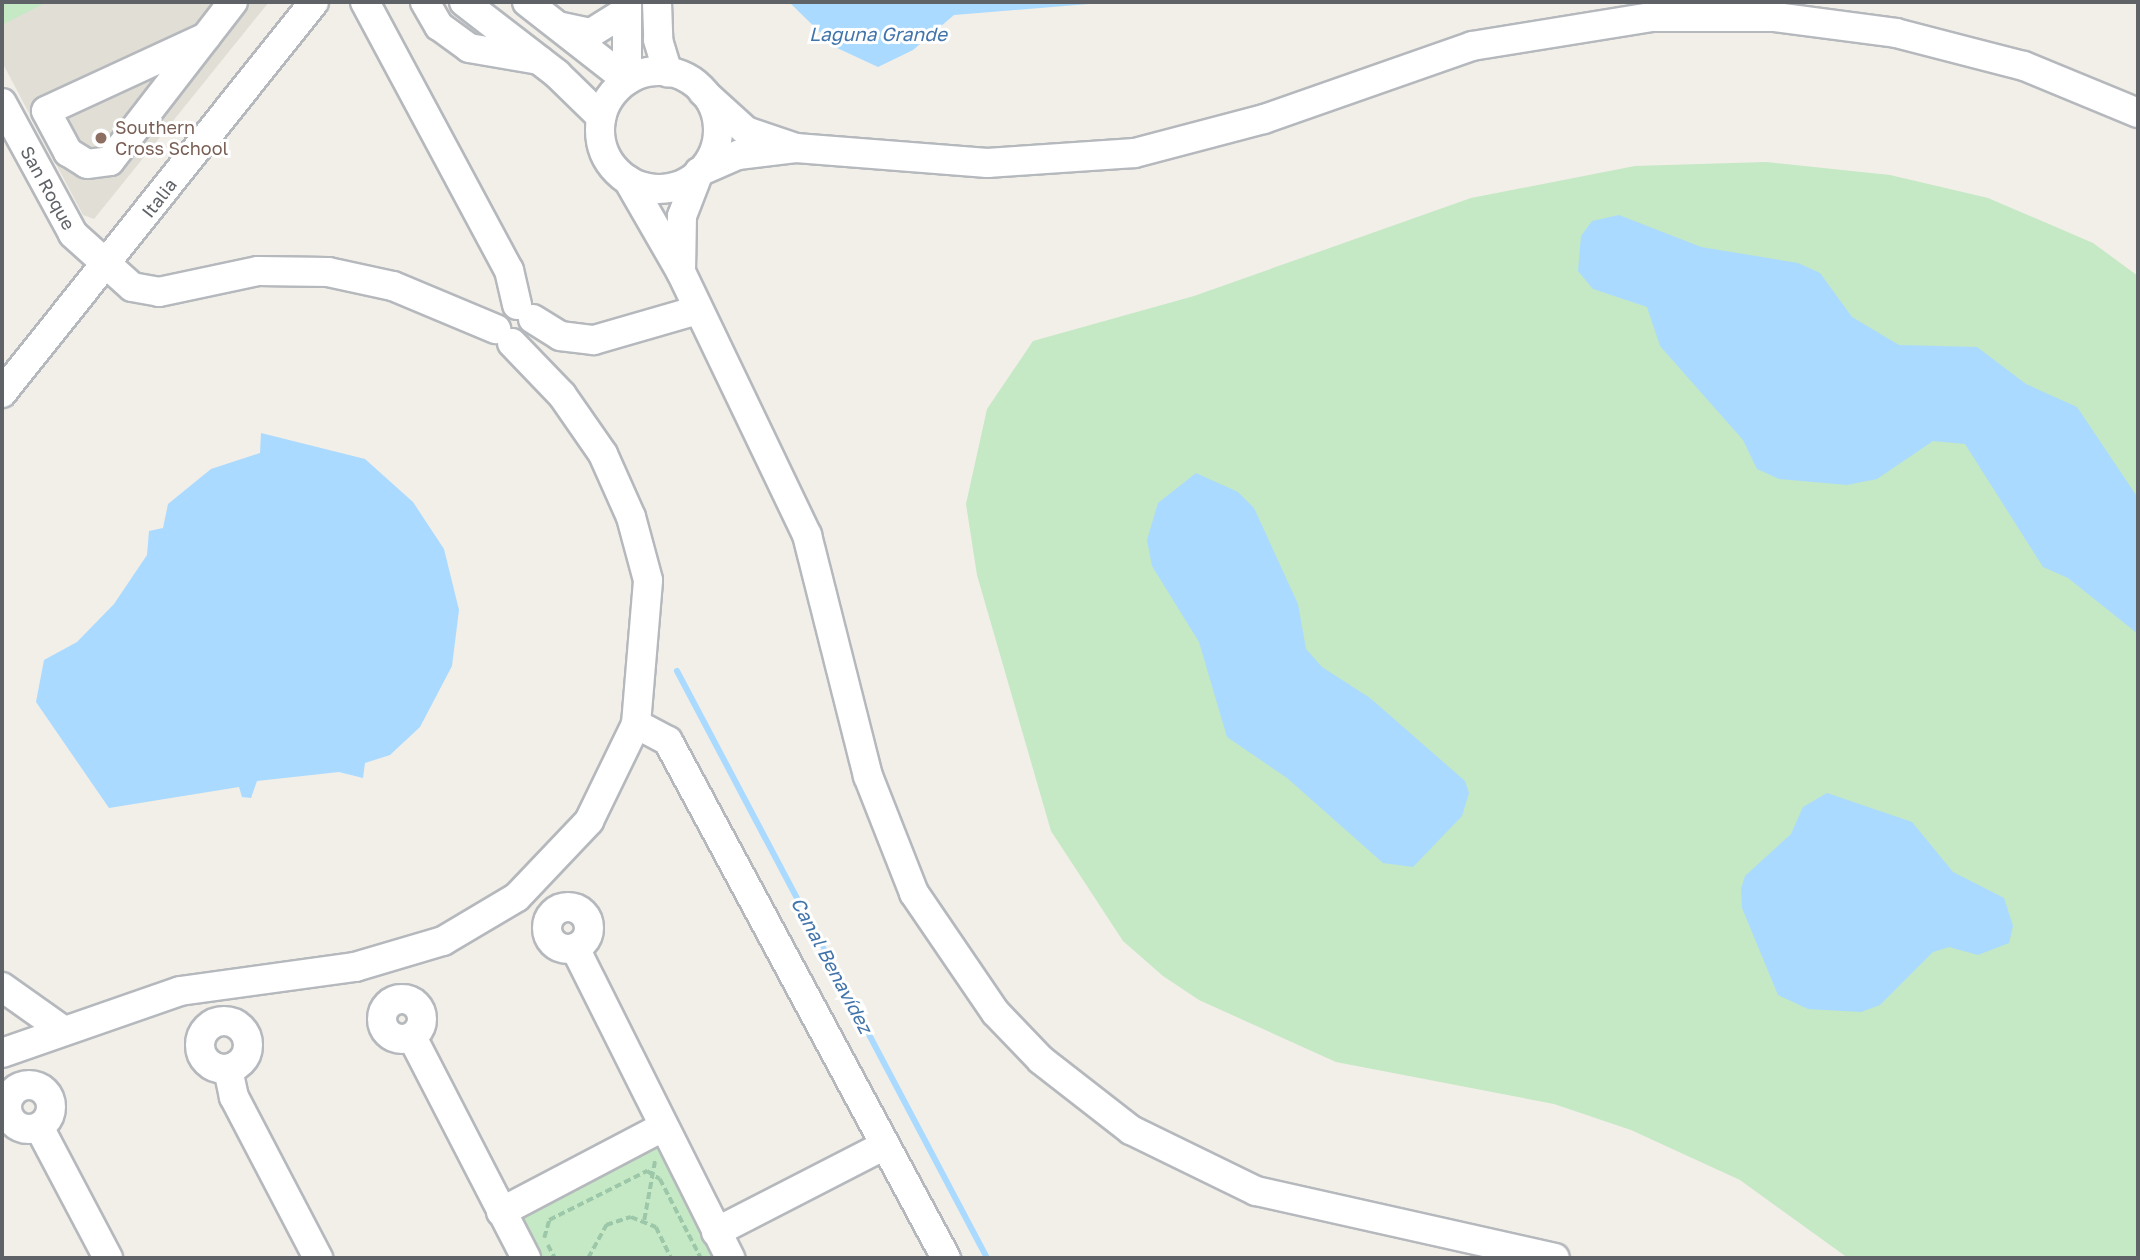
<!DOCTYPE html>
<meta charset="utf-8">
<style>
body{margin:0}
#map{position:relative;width:2140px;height:1260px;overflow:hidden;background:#f1efe8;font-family:"Golos Text",sans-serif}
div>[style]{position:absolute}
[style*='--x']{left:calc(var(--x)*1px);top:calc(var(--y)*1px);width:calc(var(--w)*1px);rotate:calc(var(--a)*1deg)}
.education>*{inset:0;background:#e1ded6}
.green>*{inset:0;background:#c5e8c5}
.water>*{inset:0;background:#aadaff}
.stream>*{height:6px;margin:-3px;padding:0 3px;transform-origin:3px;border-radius:3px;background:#aadaff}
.path>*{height:3.5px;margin-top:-1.75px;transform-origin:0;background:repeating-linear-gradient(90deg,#9cc7a9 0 7px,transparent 0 10.5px)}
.roads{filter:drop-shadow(2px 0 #b5b8bc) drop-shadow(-2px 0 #b5b8bc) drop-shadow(0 2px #b5b8bc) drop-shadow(0 -2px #b5b8bc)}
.minor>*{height:28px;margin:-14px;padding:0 14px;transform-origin:14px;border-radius:14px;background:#fff}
.minor>.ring{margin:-14px;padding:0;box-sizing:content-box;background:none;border:28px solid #fff;border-radius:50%}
.dots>*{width:19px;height:19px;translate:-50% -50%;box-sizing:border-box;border:4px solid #fff;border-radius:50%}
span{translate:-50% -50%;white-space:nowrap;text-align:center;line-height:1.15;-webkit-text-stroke:6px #fff;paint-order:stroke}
.education-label{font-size:18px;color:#785e54}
.left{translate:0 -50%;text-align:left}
.street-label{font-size:18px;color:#5f6368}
.water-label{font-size:19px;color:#4174aa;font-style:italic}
.frame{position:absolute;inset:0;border:4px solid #5f6368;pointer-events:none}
</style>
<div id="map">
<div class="education">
<div style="clip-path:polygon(2px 2px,269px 2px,94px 219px,83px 215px,2px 62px)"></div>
</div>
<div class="green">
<div style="clip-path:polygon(2px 2px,47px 2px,2px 25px)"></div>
<div style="clip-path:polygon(1766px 162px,1890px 175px,1988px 198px,2093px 243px,2138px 276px,2138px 1258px,1848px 1258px,1740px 1180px,1631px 1130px,1554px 1104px,1336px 1062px,1199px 1000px,1163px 976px,1123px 941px,1051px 831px,977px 575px,966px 504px,987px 409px,1033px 341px,1194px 296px,1471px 198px,1635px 166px)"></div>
<div style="clip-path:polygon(663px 1127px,730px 1258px,526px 1258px,501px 1212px)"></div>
</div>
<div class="water">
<div style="clip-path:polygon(789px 2px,1113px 2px,954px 15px,913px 50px,878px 67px,835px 47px)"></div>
<div style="clip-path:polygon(1619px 215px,1701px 247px,1798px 263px,1820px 273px,1852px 317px,1899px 345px,1977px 347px,2026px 384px,2077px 407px,2138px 498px,2138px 634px,2068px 578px,2043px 567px,1965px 444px,1933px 441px,1877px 479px,1847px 485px,1779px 479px,1757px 469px,1743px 440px,1660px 346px,1647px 307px,1593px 289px,1578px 271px,1581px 236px,1592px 221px)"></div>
<div style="clip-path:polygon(261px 433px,365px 459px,413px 502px,444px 549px,459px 610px,452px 666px,420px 727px,390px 755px,365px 763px,363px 778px,339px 772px,257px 781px,251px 798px,242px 797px,239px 787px,109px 808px,36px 702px,44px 660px,77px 642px,114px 604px,147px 555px,149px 531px,163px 528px,168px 504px,211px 469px,260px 453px)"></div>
<div style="clip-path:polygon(1196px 473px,1238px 492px,1254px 508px,1298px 604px,1306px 649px,1322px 667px,1370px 698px,1465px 781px,1469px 793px,1462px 816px,1413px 867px,1383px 863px,1287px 778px,1227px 737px,1199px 642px,1152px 566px,1147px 540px,1158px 503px)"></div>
<div style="clip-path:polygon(1827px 793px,1912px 822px,1953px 872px,2004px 898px,2013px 926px,2009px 943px,1978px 955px,1949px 947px,1933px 952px,1880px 1005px,1861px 1012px,1808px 1009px,1778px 995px,1742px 908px,1741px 889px,1745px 876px,1791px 834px,1803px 807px)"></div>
</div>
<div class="stream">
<div style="--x:677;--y:671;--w:664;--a:62.16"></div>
</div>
<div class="path">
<div style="--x:644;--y:1220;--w:61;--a:-79.6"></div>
<div style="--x:544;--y:1238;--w:19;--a:-74"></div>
<div style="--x:549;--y:1220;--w:110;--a:-26.6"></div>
<div style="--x:647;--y:1171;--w:15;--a:32"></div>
<div style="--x:660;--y:1179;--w:89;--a:62.6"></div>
<div style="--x:548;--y:1245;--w:15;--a:62"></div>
<div style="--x:588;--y:1258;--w:38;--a:-61"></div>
<div style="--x:606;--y:1225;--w:26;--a:-18"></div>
<div style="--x:631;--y:1217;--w:27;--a:22"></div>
<div style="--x:656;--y:1227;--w:34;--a:64"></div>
</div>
<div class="roads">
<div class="minor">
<div style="--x:365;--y:2;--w:304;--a:61.8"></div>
<div style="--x:509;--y:270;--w:36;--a:77"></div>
<div style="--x:425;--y:2;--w:28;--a:60"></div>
<div style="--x:439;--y:26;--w:37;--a:36"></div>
<div style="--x:469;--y:48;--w:71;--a:9.7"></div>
<div style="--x:464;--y:2;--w:118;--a:37.7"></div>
<div style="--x:557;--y:74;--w:62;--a:44.3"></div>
<div style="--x:527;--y:2;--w:127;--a:38"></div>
<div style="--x:627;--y:80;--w:78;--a:-90"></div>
<div style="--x:657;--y:2;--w:38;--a:88"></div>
<div style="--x:658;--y:40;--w:34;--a:73"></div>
<div style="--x:562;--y:27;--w:30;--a:12"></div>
<div style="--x:591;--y:33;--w:40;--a:-32"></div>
<div style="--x:206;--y:37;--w:176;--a:155.2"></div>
<div style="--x:46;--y:111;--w:47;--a:61.8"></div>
<div style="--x:68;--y:152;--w:22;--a:32"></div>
<div style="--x:87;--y:164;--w:23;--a:-7"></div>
<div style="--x:110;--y:161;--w:201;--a:-52.3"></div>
<div class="ring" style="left:600px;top:71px;width:90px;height:90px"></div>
<div style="--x:2;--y:103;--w:149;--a:61.5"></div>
<div style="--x:73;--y:234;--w:79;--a:41.9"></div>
<div style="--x:132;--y:287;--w:27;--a:10"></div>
<div style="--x:159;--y:292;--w:101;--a:-12"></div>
<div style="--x:258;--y:271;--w:70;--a:0.8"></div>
<div style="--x:328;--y:272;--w:66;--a:12.2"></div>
<div style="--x:393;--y:286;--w:112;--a:22.7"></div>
<div style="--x:796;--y:148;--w:192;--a:4.5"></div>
<div style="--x:987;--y:163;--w:148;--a:-3.9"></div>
<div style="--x:1135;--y:153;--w:133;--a:-14.8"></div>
<div style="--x:1264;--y:119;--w:220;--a:-19.3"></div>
<div style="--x:1472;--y:46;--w:181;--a:-9.2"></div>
<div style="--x:1651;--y:17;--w:124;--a:0"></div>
<div style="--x:1775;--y:17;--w:122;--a:7.5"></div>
<div style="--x:1896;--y:33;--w:132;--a:14.5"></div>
<div style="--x:2024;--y:66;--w:123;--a:22.4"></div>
<div style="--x:628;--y:180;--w:106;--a:60.1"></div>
<div style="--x:681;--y:272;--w:56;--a:-89"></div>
<div style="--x:682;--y:216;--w:47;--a:-68.9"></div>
<div style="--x:699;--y:172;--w:43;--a:-23.6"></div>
<div style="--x:738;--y:155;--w:58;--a:-6.9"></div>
<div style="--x:796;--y:148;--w:53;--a:-161.2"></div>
<div style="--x:746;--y:131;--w:58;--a:-137.8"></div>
<div style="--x:681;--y:272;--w:292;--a:64.4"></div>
<div style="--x:807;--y:535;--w:249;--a:75.8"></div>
<div style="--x:868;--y:776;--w:126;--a:68.5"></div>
<div style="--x:914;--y:893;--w:145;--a:55.7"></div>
<div style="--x:996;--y:1013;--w:65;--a:46.2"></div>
<div style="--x:1041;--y:1060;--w:114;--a:37.9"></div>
<div style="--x:1131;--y:1130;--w:139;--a:26"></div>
<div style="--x:1256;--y:1191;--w:306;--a:12.6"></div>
<div style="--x:533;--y:319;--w:32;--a:32"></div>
<div style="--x:560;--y:336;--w:34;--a:7"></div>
<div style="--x:594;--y:340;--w:108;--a:-16.1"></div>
<div style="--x:2;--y:393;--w:500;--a:-51.41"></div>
<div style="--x:636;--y:724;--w:36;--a:28"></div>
<div style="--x:668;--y:741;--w:587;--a:61.73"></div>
<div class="ring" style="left:547px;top:907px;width:14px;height:14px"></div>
<div style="--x:575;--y:948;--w:347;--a:63.4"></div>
<div style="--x:2;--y:987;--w:71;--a:35.3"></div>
<div class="ring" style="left:382px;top:999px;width:12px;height:12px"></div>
<div class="ring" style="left:200px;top:1021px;width:20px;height:20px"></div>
<div style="--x:412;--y:1037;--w:249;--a:62.7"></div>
<div style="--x:2;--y:1053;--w:188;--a:-19.2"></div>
<div style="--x:180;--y:991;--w:177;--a:-7.8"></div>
<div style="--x:355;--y:967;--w:92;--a:-16.5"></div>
<div style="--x:443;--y:941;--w:86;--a:-30.7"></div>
<div style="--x:517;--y:897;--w:105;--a:-46.5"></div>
<div style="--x:589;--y:821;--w:108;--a:-64.1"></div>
<div style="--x:636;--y:724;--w:144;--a:-85.2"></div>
<div style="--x:648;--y:580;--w:65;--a:-105.1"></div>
<div style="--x:631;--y:517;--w:69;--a:-114"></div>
<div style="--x:603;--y:454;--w:72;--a:-124.8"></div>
<div style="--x:562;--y:395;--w:72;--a:-133.9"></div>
<div style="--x:228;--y:1069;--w:29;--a:78"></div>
<div style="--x:234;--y:1097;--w:182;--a:62.4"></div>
<div class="ring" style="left:7px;top:1085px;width:16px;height:16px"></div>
<div style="--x:39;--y:1127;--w:148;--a:62.2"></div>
<div style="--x:501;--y:1212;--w:183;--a:-27.7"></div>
<div style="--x:716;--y:1232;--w:190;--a:-27.2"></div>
</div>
</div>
<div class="dots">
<div style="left:101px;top:138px;background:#8d6e63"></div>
</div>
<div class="education-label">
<span class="left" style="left:115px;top:138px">Southern<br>Cross School</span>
</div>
<div class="street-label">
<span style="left:48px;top:188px;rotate:61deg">San Roque</span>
<span style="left:159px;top:198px;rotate:-52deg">Italia</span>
</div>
<div class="water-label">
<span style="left:878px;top:34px">Laguna Grande</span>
<span style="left:832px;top:965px;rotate:62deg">Canal Benavídez</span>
</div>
<div class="frame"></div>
</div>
